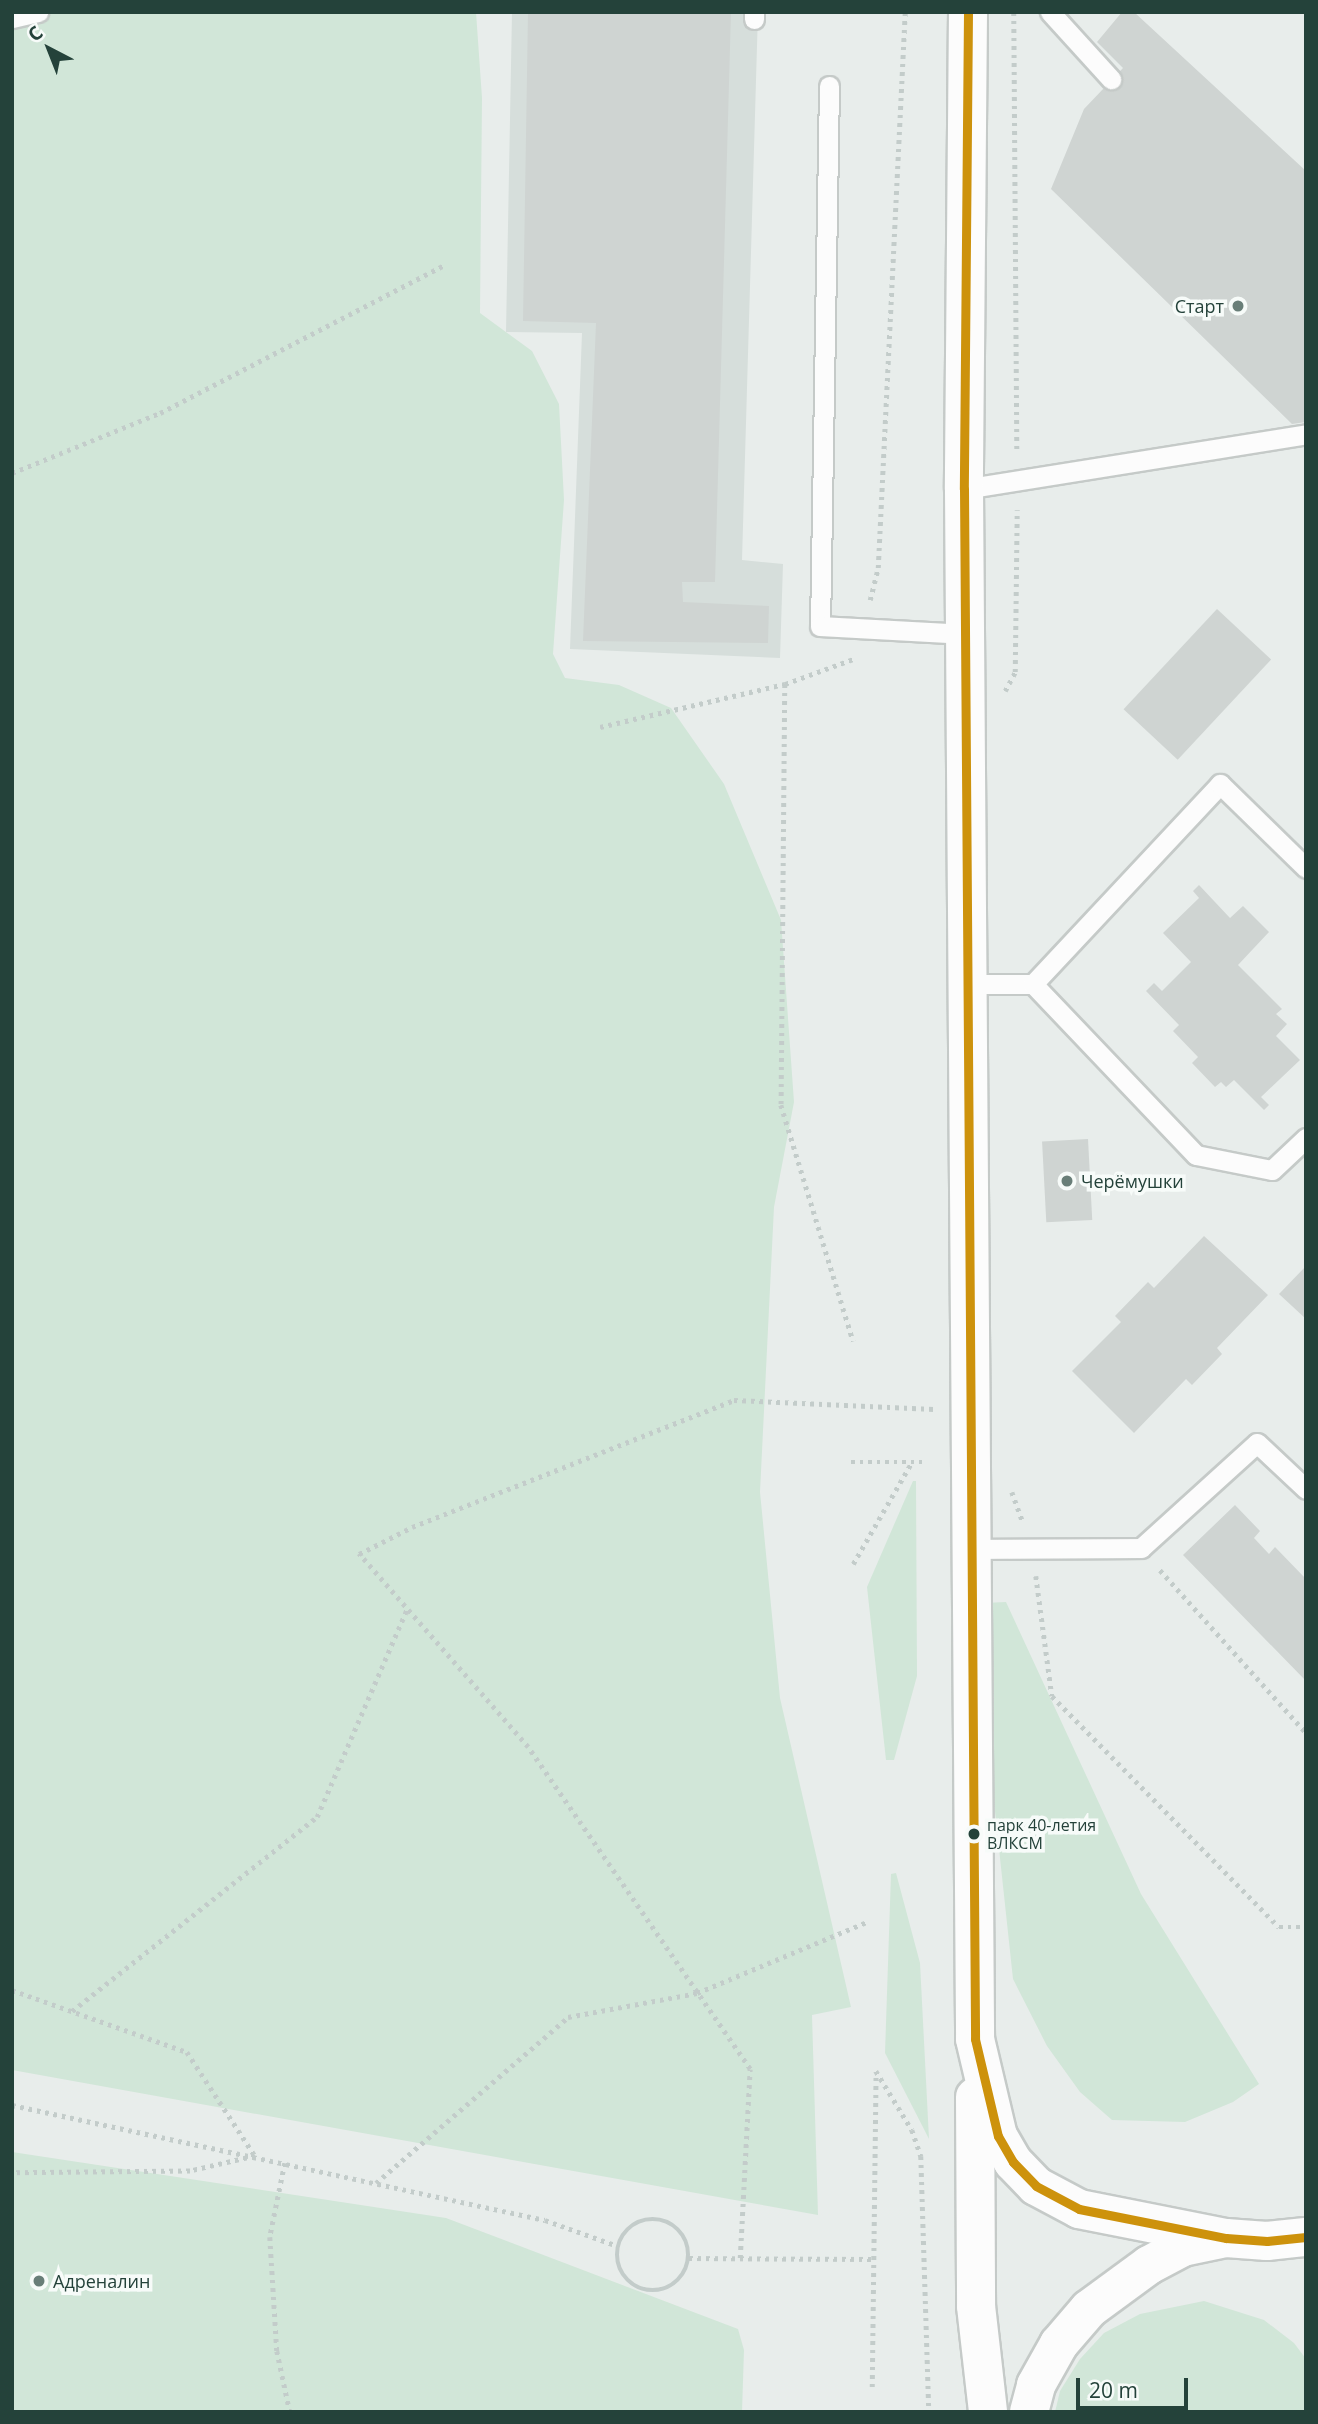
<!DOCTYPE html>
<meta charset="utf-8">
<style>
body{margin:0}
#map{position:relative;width:1318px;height:2424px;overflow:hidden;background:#e8edeb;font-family:"Open Sans",sans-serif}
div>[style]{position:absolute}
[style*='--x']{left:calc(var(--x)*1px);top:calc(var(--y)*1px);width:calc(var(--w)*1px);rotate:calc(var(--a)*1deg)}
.built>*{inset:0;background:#d6dedb}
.green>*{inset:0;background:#d1e6d8}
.building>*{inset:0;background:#cfd4d2;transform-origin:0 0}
.path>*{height:4.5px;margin-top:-2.25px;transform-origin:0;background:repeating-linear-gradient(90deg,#c3ccca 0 3.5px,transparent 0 8.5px)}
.path>.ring{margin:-2.25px;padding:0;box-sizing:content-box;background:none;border:4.5px solid #c3ccca;border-radius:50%}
.roads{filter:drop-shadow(2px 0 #c5cac8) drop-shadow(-2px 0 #c5cac8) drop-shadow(0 2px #c5cac8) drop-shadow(0 -2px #c5cac8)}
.lane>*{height:19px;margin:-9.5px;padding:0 9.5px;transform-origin:9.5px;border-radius:9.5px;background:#fcfcfc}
.secondary>*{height:38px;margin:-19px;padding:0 19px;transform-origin:19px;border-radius:19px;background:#fcfcfc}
.bus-1>*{height:9px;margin:-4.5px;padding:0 4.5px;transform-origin:4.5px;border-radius:4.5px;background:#cd920c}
.dots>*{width:19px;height:19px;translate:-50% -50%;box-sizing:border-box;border:4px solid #f7fbf9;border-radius:50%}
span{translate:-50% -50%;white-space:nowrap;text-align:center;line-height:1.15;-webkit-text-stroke:7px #f7fbf9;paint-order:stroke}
.bus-label{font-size:16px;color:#24423a}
.left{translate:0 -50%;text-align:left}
.poi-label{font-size:18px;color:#24423a}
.right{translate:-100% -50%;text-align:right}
.frame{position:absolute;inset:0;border:14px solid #24423a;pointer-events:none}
.north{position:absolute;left:14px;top:14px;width:70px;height:70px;-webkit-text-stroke:5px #f7fbf9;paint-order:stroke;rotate:318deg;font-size:19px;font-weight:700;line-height:28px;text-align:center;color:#24423a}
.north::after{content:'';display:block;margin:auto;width:24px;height:32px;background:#24423a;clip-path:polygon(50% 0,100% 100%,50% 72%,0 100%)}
.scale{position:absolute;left:1076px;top:2378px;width:112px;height:32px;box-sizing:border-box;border:4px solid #24423a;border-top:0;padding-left:9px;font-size:21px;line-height:24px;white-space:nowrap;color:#24423a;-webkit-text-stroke:5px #f7fbf9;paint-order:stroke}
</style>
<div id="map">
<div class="built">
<div style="clip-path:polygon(512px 12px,758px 12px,742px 560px,783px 564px,780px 658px,570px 649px,582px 333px,506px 332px)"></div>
</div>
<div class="green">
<div style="clip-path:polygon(12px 12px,476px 12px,482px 98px,480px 313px,532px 351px,559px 404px,564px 500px,553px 654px,565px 678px,619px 685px,671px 708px,724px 784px,781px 920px,794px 1102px,774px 1207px,760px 1492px,780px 1698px,851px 2007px,812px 2015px,818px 2215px,12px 2070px)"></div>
<div style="clip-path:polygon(913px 1481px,916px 1481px,917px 1676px,894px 1760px,886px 1760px,867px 1587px)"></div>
<div style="clip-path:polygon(1006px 1602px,1141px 1894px,1259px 2084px,1233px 2102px,1185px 2122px,1112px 2120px,1080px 2092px,1047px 2046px,1013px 1979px,974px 1616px,984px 1603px)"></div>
<div style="clip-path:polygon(896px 1873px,920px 1963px,929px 2139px,885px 2053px,891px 1874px)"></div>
<div style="clip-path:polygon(12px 2152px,446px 2218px,738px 2329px,744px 2350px,742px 2412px,12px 2412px)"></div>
<div style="clip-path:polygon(1204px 2301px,1264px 2320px,1294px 2343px,1306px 2359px,1306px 2412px,1055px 2412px,1060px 2391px,1080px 2359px,1104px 2333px,1140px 2314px)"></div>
</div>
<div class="building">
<div style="clip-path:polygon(528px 12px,731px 12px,715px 582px,682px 582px,683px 602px,769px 606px,768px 643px,583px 641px,596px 323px,523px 321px)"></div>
<div style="clip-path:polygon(1122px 12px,1134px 12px,1306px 171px,1306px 422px,1292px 424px,1051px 189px,1084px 109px,1123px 68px,1097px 42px)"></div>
<div style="left:1217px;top:609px;width:74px;height:137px;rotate:43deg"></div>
<div style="clip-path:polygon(1199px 885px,1230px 918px,1243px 906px,1269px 932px,1238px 965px,1282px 1009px,1276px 1014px,1287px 1024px,1276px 1036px,1300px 1060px,1261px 1097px,1269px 1105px,1264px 1110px,1234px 1080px,1226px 1087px,1221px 1082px,1215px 1087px,1192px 1063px,1198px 1057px,1173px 1031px,1179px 1025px,1146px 991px,1154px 983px,1162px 991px,1191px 962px,1163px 933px,1199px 898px,1193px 891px)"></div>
<div style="left:1088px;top:1139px;width:81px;height:46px;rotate:87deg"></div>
<div style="clip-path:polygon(1204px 1236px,1268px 1295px,1217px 1348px,1222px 1354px,1192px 1385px,1186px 1379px,1134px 1433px,1072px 1371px,1121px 1322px,1115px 1316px,1148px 1282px,1154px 1288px)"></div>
<div style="clip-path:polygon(1306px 1266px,1306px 1319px,1279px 1294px)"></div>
<div style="clip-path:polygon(1235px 1505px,1260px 1531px,1254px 1538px,1269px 1554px,1275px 1547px,1306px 1579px,1306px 1681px,1183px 1555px)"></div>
</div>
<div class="path">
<div style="--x:1014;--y:12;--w:440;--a:89.6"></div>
<div style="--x:12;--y:473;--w:160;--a:-22.1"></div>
<div style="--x:160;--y:413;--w:320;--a:-27.5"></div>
<div style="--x:870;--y:600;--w:33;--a:-76"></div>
<div style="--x:878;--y:568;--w:557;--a:-87.22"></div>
<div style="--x:785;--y:684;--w:421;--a:90.5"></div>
<div style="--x:781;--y:1105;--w:247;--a:73"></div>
<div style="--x:1005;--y:691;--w:21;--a:-62"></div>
<div style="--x:1015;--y:672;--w:162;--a:-89.3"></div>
<div style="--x:600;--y:727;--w:190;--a:-13.1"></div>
<div style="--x:785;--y:684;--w:76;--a:-20.1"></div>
<div style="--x:851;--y:1462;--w:71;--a:0"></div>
<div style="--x:1012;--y:1492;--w:30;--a:70"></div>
<div style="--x:853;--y:1564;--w:118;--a:-60"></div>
<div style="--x:1160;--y:1570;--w:219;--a:48.1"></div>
<div style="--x:1036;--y:1576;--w:121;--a:82.4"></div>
<div style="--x:1052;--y:1696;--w:324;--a:45.5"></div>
<div style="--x:1279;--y:1927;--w:27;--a:0"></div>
<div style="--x:12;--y:1990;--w:186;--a:19.5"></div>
<div style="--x:187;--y:2052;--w:124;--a:56.8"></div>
<div style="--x:255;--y:2156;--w:67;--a:167"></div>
<div style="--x:190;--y:2171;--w:178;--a:179.4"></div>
<div style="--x:72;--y:2011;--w:313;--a:-38.4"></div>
<div style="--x:317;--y:1817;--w:227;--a:-66.6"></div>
<div style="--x:876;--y:2071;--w:69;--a:58.6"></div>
<div style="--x:912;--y:2130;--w:28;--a:71"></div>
<div style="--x:921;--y:2156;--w:256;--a:88.2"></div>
<div style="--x:12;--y:2105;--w:545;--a:12.18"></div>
<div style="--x:545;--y:2220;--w:77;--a:19.6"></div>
<div style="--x:285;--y:2163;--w:76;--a:101.5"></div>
<div style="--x:270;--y:2237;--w:114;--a:86.5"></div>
<div style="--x:277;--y:2351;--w:62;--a:78"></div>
<div style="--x:376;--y:2183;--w:254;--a:-40.8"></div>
<div style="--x:568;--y:2017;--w:131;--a:-10.5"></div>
<div style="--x:697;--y:1993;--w:184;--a:-22.7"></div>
<div class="ring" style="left:617px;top:2219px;width:67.5px;height:67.5px"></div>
<div style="--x:689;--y:2258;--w:186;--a:0.3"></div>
<div style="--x:740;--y:2258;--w:189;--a:-87"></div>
<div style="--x:750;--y:2069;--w:391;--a:-124.6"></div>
<div style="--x:528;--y:1747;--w:257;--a:-131.2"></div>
<div style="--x:359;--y:1554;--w:59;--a:-27"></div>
<div style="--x:412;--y:1527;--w:346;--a:-21.5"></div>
<div style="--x:734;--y:1400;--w:200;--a:2.6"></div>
<div style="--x:872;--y:2387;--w:315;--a:-89.3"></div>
</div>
<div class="roads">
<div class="lane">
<div style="--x:754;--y:12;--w:7;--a:90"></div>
<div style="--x:1050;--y:12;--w:91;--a:47.7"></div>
<div style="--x:12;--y:18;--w:27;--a:-13"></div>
<div style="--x:829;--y:86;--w:540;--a:90.95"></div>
<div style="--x:820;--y:626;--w:146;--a:3.1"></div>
<div style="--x:964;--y:489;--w:346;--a:-9.1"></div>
<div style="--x:969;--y:984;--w:64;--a:0"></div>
<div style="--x:1033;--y:984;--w:236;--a:46.4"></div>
<div style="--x:1196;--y:1155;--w:77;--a:11.2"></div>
<div style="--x:1272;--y:1170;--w:47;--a:-43.3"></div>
<div style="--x:1033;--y:984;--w:274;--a:-46.9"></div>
<div style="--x:1220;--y:784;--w:120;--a:44.3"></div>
<div style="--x:970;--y:1549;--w:171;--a:-0.3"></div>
<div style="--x:1141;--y:1548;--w:156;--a:-42.2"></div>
<div style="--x:1257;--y:1443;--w:67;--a:43.2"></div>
</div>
<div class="secondary">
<div style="--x:968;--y:12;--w:477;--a:90.5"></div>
<div style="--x:964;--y:489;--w:1550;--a:89.59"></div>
<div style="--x:975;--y:2039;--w:100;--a:76.7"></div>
<div style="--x:998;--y:2136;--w:30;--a:60"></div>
<div style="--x:1013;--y:2162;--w:33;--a:46"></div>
<div style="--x:1036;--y:2186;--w:49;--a:28.1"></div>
<div style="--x:1079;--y:2209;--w:150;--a:11.2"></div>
<div style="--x:1226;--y:2238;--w:41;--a:4.2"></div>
<div style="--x:1267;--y:2241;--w:39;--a:-6"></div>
<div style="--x:975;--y:2097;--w:209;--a:89.7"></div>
<div style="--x:976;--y:2306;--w:107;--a:83.5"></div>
<div style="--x:1029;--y:2412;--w:28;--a:-75"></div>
<div style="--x:1036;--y:2385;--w:47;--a:-60.7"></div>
<div style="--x:1059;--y:2344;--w:46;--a:-49.4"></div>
<div style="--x:1089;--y:2309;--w:74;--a:-36.3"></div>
<div style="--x:1149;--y:2265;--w:38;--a:-28"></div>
<div style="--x:1183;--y:2247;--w:38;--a:-12"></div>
</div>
</div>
<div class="bus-1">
<div style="--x:968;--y:12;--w:477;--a:90.5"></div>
<div style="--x:964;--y:489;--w:1550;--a:89.59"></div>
<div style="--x:975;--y:2039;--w:100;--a:76.7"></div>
<div style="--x:998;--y:2136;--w:30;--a:60"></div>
<div style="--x:1013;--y:2162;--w:33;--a:46"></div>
<div style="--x:1036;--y:2186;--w:49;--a:28.1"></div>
<div style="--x:1079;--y:2209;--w:150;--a:11.2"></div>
<div style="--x:1226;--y:2238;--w:41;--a:4.2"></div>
<div style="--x:1267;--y:2241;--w:39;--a:-6"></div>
</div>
<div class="dots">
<div style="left:1238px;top:306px;background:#697e78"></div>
<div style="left:1067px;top:1181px;background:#697e78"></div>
<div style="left:974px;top:1834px;background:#24423a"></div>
<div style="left:39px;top:2281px;background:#697e78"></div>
</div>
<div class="bus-label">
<span class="left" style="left:987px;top:1834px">парк 40-летия<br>ВЛКСМ</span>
</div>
<div class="poi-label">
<span class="right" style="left:1224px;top:306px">Старт</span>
<span class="left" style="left:1081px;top:1181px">Черёмушки</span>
<span class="left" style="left:53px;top:2281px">Адреналин</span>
</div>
<div class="frame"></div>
<div class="north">С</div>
<div class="scale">20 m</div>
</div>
